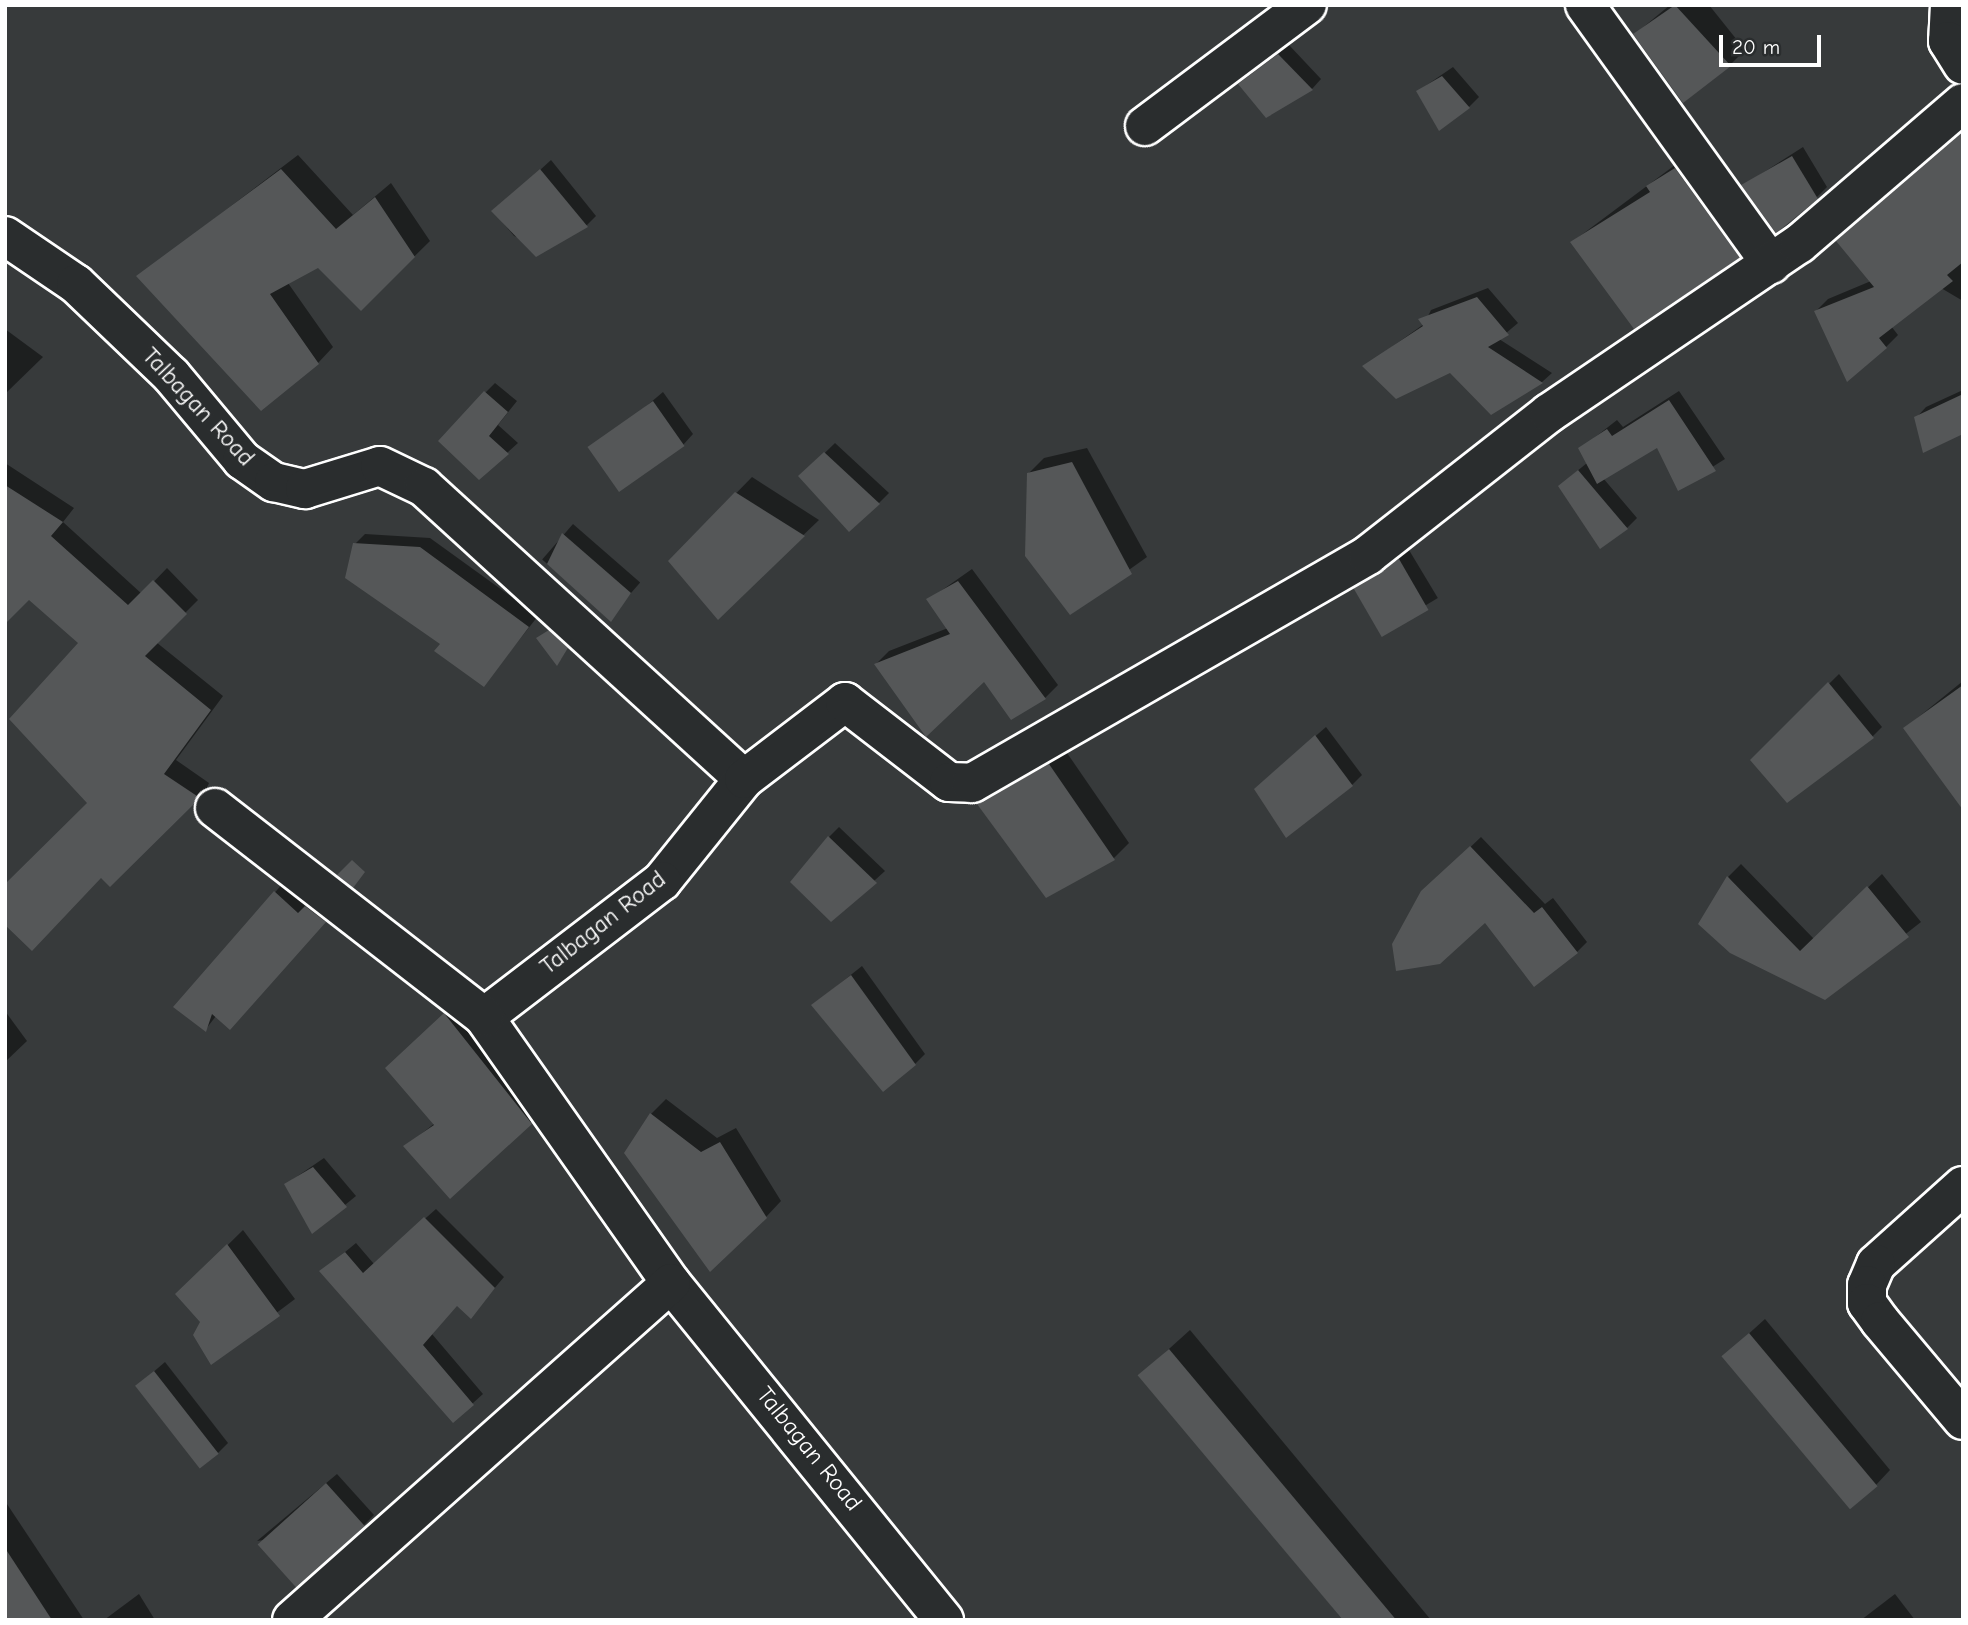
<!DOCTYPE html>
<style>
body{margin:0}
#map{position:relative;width:1968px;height:1625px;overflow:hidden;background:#2a2d2e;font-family:"Comic Neue",sans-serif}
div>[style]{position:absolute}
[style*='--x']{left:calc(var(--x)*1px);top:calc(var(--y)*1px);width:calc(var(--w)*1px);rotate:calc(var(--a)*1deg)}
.built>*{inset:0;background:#373a3b;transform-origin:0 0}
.shadow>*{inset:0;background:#0007;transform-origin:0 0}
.building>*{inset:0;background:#555758;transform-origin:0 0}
.roads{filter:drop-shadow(2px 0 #fff) drop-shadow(-2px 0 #fff) drop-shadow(0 2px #fff) drop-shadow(0 -2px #fff)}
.minor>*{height:38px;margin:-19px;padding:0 19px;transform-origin:19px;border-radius:19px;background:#2a2d2e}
span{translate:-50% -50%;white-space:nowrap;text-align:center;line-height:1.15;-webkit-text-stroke:6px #2a2d2e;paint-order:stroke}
.street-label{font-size:24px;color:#fff}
.frame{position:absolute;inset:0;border:7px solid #fff;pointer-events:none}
.scale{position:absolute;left:1719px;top:35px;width:102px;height:32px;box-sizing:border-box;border:4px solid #fff;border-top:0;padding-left:9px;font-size:21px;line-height:24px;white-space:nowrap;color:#fff;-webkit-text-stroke:5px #2a2d2e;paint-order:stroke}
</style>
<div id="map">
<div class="built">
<div style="left:5px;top:5px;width:1958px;height:1615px"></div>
</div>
<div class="shadow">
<div style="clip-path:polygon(1670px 5px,1709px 5px,1745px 50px,1730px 65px,1635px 34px)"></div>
<div style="clip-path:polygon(1289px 45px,1321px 79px,1312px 89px,1241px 84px)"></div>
<div style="clip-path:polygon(1453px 67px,1479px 97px,1469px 107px,1418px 91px)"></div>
<div style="clip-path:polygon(1963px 132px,1963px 301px,1941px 288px,1891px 326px,1898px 335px,1886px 347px,1816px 311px,1828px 299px,1871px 281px)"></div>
<div style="clip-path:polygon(1803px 147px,1827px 187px,1817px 197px,1744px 185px)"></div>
<div style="clip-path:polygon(1691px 153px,1754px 241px,1738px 256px,1572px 242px)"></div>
<div style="clip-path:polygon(298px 155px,353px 215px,391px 183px,430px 241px,361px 309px,319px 266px,288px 283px,333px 347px,318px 363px,139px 276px)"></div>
<div style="clip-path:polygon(551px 160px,596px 216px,587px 225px,527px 241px,514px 236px,494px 212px)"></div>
<div style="clip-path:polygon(1488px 288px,1518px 323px,1499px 339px,1552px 373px,1542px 382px,1492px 413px,1451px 371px,1365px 366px,1424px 324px,1431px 310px)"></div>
<div style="clip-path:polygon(5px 329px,43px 357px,5px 394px)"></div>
<div style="clip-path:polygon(495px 383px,517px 401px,498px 425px,518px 443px,479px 478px,485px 393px)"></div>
<div style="clip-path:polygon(1963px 390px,1963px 432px,1916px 418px,1926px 407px)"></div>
<div style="clip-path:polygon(1679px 391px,1725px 459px,1679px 488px,1658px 446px,1603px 478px,1637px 518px,1627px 528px,1571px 476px,1587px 463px,1580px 449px,1617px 420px,1623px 427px)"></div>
<div style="clip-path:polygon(663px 392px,693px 434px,683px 445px,593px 451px)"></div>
<div style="clip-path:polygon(835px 443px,889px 493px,879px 503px,801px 476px)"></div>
<div style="clip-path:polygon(1087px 448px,1147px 557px,1070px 612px,1028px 474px,1044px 458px)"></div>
<div style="clip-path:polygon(5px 463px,74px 508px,63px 522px,142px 594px,167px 568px,198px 600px,156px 642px,223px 696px,176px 760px,209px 783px,206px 790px,110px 885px,89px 803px,81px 642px,29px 598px,5px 622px)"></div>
<div style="clip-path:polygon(752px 477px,819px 520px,718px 617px,670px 561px)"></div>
<div style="left:573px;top:524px;width:89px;height:47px;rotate:41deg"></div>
<div style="clip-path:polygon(365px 534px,430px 538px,538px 616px,484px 685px,355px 544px)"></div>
<div style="left:1409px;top:550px;width:56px;height:66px;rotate:59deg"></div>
<div style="clip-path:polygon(972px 569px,1058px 685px,1045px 698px,984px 680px,876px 664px,889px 651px,948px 628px,928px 600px)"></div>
<div style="clip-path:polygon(554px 627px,571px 643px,561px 659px,539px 638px)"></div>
<div style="clip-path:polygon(1839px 674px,1882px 727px,1872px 737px,1752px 760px)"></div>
<div style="clip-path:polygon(1963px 681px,1963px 807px,1905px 728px)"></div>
<div style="clip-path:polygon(1326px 727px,1362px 775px,1352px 785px,1266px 779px)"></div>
<div style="clip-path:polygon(1065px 750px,1129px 843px,1114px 858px,979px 804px)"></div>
<div style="clip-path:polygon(839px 827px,885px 871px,831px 920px,829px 837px)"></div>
<div style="clip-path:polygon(1481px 837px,1545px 904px,1553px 898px,1587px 942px,1577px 952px,1422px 893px)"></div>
<div style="clip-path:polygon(1741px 864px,1814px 939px,1882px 874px,1921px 922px,1824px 998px,1728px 877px)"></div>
<div style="clip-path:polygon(284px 882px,334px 911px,239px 1019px,216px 1016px,206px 1029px,175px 1007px)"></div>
<div style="clip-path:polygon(862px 966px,925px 1054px,915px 1064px,813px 1005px)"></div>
<div style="clip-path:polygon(455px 1005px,541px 1113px,450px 1196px,406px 1146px,435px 1123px,397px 1058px)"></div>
<div style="clip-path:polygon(5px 1011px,27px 1041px,5px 1062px)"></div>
<div style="clip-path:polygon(666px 1099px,717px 1138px,736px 1128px,781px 1201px,766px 1217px,651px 1114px)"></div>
<div style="clip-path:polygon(324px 1158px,356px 1196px,313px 1231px,286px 1184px)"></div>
<div style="clip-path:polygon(436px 1209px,504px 1277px,471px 1316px,457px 1305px,432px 1334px,483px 1394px,453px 1421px,322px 1271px,356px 1243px,374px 1264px)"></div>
<div style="clip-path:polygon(243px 1230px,295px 1299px,211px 1362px,203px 1322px,178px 1294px)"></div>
<div style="clip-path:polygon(1765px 1319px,1890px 1470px,1875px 1486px,1723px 1357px)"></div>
<div style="clip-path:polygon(1190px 1330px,1431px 1620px,1343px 1620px,1140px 1375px)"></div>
<div style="clip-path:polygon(165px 1362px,228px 1443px,218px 1453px,137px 1386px)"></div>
<div style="clip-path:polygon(337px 1474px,374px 1515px,364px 1525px,257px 1541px)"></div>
<div style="clip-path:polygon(5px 1501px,84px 1620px,5px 1620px)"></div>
<div style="clip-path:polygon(139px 1594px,155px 1620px,104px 1620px)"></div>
<div style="clip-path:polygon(1895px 1594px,1915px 1620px,1861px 1620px)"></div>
</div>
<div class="building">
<div style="clip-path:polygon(1675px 5px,1731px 66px,1683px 103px,1633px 34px)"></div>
<div style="clip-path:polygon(1278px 54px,1313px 90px,1266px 118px,1238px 84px)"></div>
<div style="clip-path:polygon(1442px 76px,1470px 108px,1439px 131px,1416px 91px)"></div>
<div style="clip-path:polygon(1963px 132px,1963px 262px,1947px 275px,1953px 281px,1879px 338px,1887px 348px,1847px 382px,1814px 311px,1874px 287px,1836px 241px)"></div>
<div style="clip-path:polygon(1792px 156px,1818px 199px,1776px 233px,1741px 185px)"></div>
<div style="clip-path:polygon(1675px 168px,1740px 258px,1634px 329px,1570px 242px,1650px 192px,1646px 186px)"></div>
<div style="clip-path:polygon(281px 169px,336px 229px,375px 197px,415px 257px,361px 311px,318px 268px,270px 294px,319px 364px,261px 411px,136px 276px)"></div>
<div style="clip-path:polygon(540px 169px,588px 227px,536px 257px,491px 211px)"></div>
<div style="clip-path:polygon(1477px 297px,1509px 335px,1488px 347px,1543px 383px,1491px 415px,1450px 373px,1396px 399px,1362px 366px,1423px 326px,1418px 319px)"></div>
<div style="clip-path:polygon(484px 391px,508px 412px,489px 436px,509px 454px,479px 480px,438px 441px)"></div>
<div style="clip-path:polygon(1963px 394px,1963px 434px,1923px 453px,1914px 417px)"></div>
<div style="clip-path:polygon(1669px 400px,1716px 471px,1678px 491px,1657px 448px,1597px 484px,1578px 448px,1607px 429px,1612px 436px)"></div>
<div style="left:653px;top:401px;width:55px;height:80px;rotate:55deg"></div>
<div style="clip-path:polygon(824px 452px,880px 504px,849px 532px,798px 476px)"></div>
<div style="clip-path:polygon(1072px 462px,1132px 574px,1070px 615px,1025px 556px,1027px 473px)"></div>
<div style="clip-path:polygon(1578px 470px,1628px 529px,1600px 549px,1558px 486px)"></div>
<div style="clip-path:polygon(5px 485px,63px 522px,51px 536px,128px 605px,153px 580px,187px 614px,145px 656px,211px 710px,164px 774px,197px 796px,193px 805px,110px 887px,101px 878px,32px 951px,5px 925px,5px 884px,87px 803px,9px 719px,78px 643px,29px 600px,5px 624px)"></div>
<div style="clip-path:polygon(735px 492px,805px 536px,718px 620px,668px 561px)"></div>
<div style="clip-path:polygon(562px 533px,631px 593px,611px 622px,547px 564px)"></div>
<div style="clip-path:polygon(353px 543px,420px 547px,529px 627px,484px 687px,434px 651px,440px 644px,345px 578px)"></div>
<div style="left:1399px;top:559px;width:59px;height:54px;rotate:60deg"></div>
<div style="clip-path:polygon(958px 581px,1046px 699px,1011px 720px,984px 682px,926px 737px,874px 664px,950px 634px,926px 599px)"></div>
<div style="clip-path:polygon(549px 630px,568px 648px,557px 666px,536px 638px)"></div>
<div style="clip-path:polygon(1828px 682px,1874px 738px,1787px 803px,1750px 760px)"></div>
<div style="clip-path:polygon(1963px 685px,1963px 810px,1903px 728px)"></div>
<div style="clip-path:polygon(1315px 735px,1353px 786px,1286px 838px,1254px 789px)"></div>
<div style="clip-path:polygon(1049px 764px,1115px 860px,1046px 898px,977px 804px)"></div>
<div style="clip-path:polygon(828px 836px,877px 883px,831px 922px,790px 882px)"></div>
<div style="clip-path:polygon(1470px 846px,1534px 913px,1542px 907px,1578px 953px,1534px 987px,1485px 923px,1440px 964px,1396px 971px,1392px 944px,1421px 891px)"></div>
<div style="clip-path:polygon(352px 860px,365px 872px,353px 888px,337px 875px)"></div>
<div style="clip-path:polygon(1727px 876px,1800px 951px,1867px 886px,1909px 937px,1825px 1000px,1730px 953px,1698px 924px)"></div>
<div style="clip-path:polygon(274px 891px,298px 913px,305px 906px,326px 922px,230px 1030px,212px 1014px,206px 1032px,173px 1007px)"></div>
<div style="clip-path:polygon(851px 975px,916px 1065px,883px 1092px,811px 1005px)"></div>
<div style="clip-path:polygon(444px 1013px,532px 1124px,450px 1199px,403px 1146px,434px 1125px,385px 1068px)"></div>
<div style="clip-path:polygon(650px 1113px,701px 1152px,720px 1142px,767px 1218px,710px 1272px,624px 1153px)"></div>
<div style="clip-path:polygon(313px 1167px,347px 1207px,312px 1234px,284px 1184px)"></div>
<div style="clip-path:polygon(424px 1217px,495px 1288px,471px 1319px,457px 1306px,423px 1345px,474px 1405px,453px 1423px,319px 1271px,345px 1252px,363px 1273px)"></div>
<div style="clip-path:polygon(227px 1244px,280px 1316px,211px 1365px,193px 1335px,200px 1322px,175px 1294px)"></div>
<div style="left:1749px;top:1333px;width:200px;height:36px;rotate:50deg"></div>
<div style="left:1169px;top:1349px;width:352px;height:41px;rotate:50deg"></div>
<div style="left:154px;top:1371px;width:105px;height:24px;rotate:52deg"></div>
<div style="left:326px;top:1483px;width:58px;height:92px;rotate:48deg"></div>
<div style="clip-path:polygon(5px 1548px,52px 1620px,5px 1620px)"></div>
</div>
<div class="roads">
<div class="minor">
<div style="--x:1585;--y:5;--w:319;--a:54.3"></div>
<div style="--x:1950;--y:5;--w:36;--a:93"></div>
<div style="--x:1948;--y:41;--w:28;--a:58"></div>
<div style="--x:1145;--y:126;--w:202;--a:-36.8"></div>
<div style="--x:5;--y:236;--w:86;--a:34.1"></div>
<div style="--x:76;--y:284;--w:132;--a:43.8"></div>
<div style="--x:171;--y:375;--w:111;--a:50.1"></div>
<div style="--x:242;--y:460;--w:39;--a:35"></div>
<div style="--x:274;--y:482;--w:32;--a:13"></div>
<div style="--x:305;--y:489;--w:78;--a:-17"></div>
<div style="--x:380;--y:466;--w:49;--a:25.5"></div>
<div style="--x:424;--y:487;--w:433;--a:42.4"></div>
<div style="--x:744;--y:779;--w:131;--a:128.8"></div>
<div style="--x:662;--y:881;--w:224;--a:142.6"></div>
<div style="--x:484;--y:1017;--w:325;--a:54.9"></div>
<div style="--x:671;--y:1283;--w:434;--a:51"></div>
<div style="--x:744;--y:779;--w:127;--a:-37.3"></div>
<div style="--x:845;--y:702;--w:131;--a:37.6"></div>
<div style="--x:949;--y:782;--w:23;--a:2"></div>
<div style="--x:972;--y:783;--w:457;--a:-29.9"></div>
<div style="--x:1368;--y:555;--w:230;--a:-38.1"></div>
<div style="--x:1549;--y:413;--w:302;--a:-34.1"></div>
<div style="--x:1799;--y:244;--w:216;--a:-40.7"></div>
<div style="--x:215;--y:808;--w:341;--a:37.8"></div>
<div style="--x:1963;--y:1186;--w:117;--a:138.1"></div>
<div style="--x:1876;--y:1264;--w:23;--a:113"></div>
<div style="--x:1867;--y:1285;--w:18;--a:90"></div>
<div style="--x:1867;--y:1303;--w:22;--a:54"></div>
<div style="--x:1880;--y:1321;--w:129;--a:50"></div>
<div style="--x:292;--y:1620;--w:507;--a:-41.64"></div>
</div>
</div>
<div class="street-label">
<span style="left:198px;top:407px;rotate:47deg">Talbagan Road</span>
<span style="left:603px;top:923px;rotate:-38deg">Talbagan Road</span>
<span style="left:809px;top:1449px;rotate:51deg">Talbagan Road</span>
</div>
<div class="frame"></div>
<div class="scale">20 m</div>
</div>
